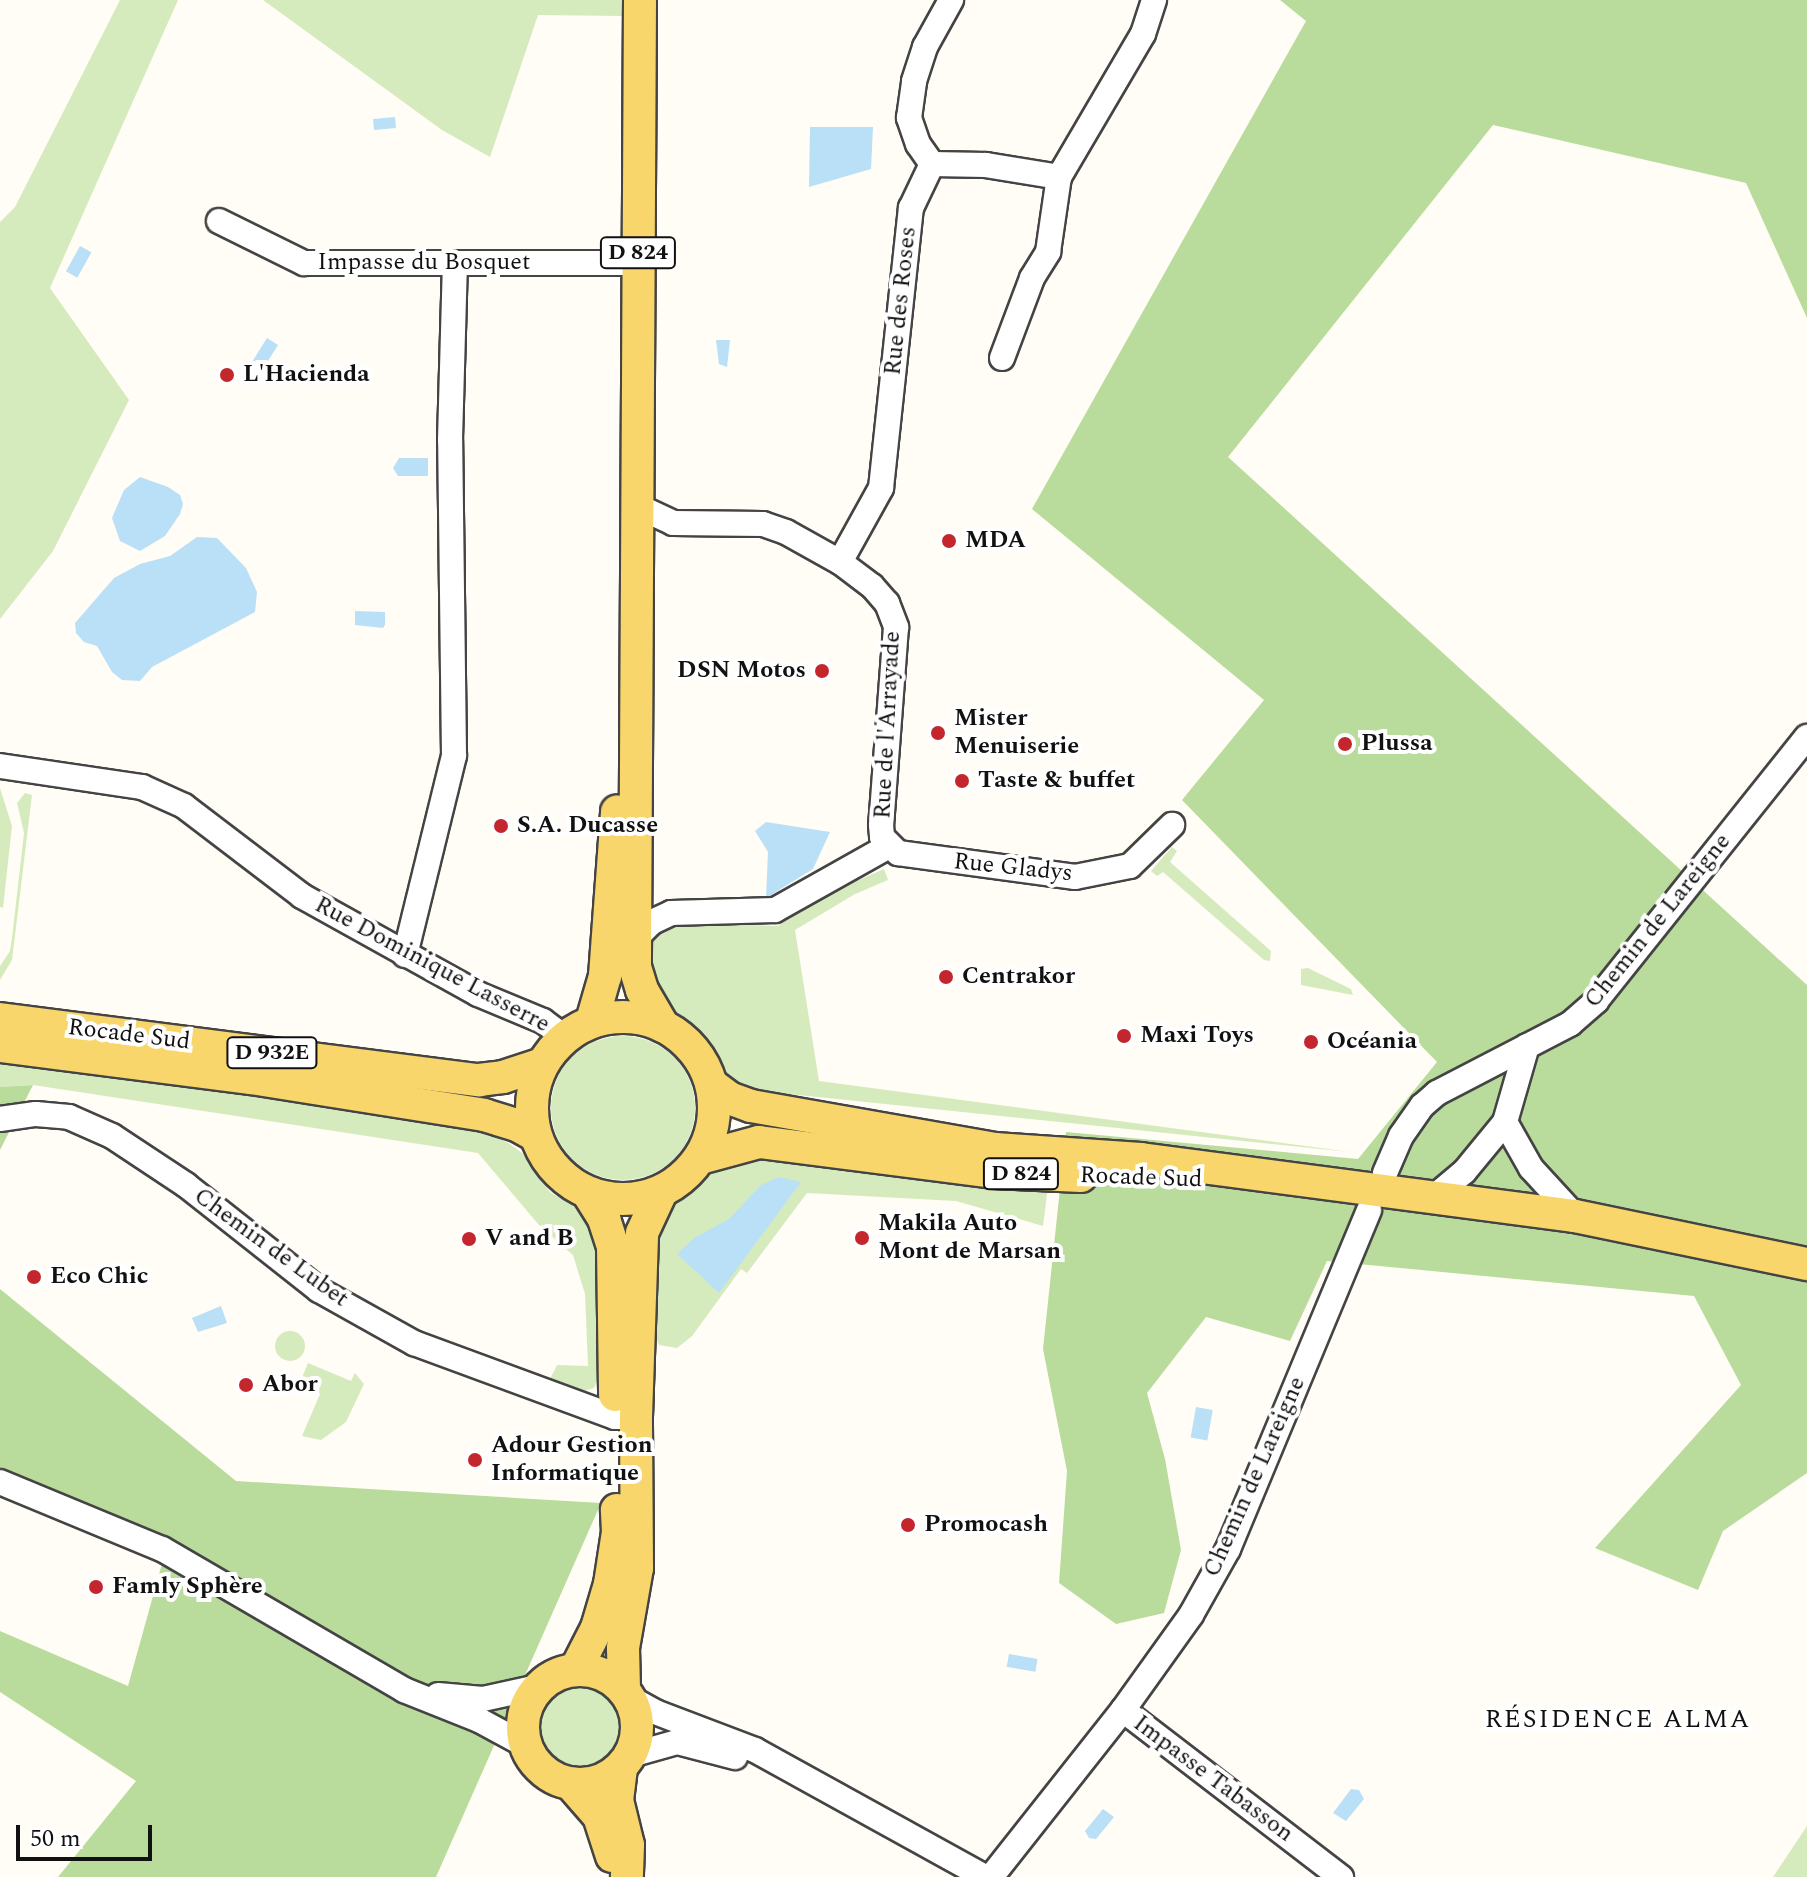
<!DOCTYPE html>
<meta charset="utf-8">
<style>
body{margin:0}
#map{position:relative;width:1807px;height:1877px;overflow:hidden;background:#fffdf5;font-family:Spectral,serif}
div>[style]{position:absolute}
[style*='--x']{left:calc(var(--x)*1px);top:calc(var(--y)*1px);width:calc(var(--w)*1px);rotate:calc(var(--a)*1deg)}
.green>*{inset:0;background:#d5ebbd}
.round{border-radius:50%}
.forest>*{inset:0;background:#b9dc9c}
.water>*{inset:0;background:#b9e0f7;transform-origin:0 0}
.roads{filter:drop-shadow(2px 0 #444) drop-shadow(-2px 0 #444) drop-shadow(0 2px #444) drop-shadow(0 -2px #444)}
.minor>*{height:24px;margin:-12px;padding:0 12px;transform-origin:12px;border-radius:12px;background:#fff}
.major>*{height:32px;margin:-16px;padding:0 16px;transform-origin:16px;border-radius:16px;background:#f9d66b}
.major>.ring{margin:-16px;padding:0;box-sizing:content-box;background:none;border:32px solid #f9d66b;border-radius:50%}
.dots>*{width:22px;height:22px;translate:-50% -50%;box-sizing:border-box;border:4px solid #fff;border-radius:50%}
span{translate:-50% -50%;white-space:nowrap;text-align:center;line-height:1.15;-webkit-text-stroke:8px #fff;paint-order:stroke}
.shield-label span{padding:2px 6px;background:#fff;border:2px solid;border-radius:6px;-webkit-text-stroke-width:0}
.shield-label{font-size:22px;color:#111;font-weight:700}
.street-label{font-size:24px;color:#111}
.poi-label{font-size:24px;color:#111;font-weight:700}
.left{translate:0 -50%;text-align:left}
.right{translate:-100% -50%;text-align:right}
.neighbourhood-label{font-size:26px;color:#111;letter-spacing:2px}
.scale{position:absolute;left:16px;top:1825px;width:136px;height:36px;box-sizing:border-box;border:4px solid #111;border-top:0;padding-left:10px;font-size:24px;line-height:28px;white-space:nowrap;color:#111;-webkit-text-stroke:6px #fff;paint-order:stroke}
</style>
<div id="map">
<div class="green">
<div style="clip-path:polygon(120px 0,178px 0,50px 288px,129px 400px,53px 551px,0 619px,0 222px,15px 207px)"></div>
<div style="clip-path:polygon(263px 0,623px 0,623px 16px,538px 15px,490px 157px,442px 130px)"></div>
<div style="clip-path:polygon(0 788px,12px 826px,3px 908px,0 907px)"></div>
<div style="clip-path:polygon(25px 793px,32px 795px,12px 960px,0 980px,0 966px,10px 951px,12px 938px,24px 833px,17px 803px)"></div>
<div style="clip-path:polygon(1172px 847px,1177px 851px,1170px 862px,1271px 951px,1270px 961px,1264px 960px,1163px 872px,1157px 876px,1151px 871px)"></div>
<div style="clip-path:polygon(884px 869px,888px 880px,855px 894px,795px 930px,819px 1081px,1350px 1152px,759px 1091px,732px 1083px,701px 1035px,650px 989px,647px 936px,669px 923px,778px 926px,813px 900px)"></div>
<div style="clip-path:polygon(1308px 968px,1351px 989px,1353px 995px,1301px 985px,1301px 969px)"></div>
<div class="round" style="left:551px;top:1036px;width:144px;height:144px"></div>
<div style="clip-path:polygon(0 1056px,474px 1126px,510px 1144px,526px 1156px,536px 1175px,551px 1193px,589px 1214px,602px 1242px,601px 1373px,594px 1388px,576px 1393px,557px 1388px,550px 1379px,557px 1365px,588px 1366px,585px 1294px,573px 1255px,539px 1225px,478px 1153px,33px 1085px,0 1087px)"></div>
<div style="clip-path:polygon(758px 1155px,1048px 1186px,1043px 1226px,956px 1201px,807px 1193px,747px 1273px,741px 1269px,692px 1336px,677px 1348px,659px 1345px,652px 1325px,654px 1249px,660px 1224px,674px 1200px,711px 1165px)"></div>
<div class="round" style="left:275px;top:1331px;width:30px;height:30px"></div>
<div style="clip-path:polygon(308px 1363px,351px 1381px,355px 1373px,364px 1384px,346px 1422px,321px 1440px,302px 1436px,320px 1394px,299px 1385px)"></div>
<div class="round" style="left:535px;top:1683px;width:88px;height:88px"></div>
<div style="clip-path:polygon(1807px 1826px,1807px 1877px,1773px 1877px)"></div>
</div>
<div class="forest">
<div style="clip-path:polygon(1280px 0,1807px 0,1807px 318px,1746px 183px,1493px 125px,1228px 457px,1807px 985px,1807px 1473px,1723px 1531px,1698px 1590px,1595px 1548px,1741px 1385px,1694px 1296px,1327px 1261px,1290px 1341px,1206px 1317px,1147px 1393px,1165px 1459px,1181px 1550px,1164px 1613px,1116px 1624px,1059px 1583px,1067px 1471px,1043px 1349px,1066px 1132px,1358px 1159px,1437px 1062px,1182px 800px,1264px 700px,1032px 509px,1306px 21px)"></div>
<div style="clip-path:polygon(33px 1085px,0 1150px,0 1087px)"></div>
<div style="clip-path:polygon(0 1289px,236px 1481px,601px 1503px,436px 1877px,58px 1877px,136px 1781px,0 1692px,0 1631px,128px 1686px,163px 1560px,0 1491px)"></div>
</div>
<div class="water">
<div style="left:395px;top:117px;width:11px;height:22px;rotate:85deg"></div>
<div style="clip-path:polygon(810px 127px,873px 127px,871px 169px,809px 187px)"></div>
<div style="left:80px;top:246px;width:13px;height:29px;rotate:29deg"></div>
<div style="left:267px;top:338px;width:13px;height:27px;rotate:32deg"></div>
<div style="clip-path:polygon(716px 340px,730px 340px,727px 367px,719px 364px)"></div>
<div style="clip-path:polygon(399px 458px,428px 458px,428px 476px,398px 476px,393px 468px)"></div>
<div style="clip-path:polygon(140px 477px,168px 487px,180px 495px,183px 504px,180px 514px,165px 536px,140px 551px,120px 541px,112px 518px,124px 490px)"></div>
<div style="clip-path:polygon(197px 537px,217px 538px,246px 568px,257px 592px,255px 612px,152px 667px,140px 681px,122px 680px,112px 672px,97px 646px,84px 642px,76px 633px,75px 623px,114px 578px,140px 564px,170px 556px)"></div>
<div style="clip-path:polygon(355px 611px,385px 612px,385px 625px,383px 628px,355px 625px)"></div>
<div style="clip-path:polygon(766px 822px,830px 832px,813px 869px,766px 898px,768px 852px,755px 831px)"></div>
<div style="clip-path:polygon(779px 1177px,801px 1182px,719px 1293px,677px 1254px,694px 1238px,729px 1219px,761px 1185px)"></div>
<div style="clip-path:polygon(221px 1306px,227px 1323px,198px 1332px,192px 1318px)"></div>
<div style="left:1196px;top:1407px;width:17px;height:31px;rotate:10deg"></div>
<div style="left:1009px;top:1654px;width:29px;height:13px;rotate:10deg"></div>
<div style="clip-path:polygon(1351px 1789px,1359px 1790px,1364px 1799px,1346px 1821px,1333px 1813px)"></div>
<div style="clip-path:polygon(1103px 1809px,1114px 1817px,1096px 1839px,1089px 1838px,1085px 1831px)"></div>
</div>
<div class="roads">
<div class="minor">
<div style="--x:932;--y:164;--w:24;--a:-125"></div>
<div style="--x:918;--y:144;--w:28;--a:-109"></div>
<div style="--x:909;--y:118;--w:37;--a:-82"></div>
<div style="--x:914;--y:81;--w:36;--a:-72"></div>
<div style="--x:925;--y:47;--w:54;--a:-61"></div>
<div style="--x:932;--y:164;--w:54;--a:1.1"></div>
<div style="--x:986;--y:165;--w:74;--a:9.3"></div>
<div style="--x:219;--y:221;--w:95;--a:26.3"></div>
<div style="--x:304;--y:263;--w:334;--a:0"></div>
<div style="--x:1002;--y:358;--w:85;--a:-69.4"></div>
<div style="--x:1032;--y:278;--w:31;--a:-58"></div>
<div style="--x:1048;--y:252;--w:76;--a:-81.7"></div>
<div style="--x:1059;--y:177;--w:166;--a:-59.6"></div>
<div style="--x:1143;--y:34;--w:36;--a:-72"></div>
<div style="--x:637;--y:506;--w:40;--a:25"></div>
<div style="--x:673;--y:523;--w:90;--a:0.6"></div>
<div style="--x:763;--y:524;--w:24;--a:19"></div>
<div style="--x:786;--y:532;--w:62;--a:29.1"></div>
<div style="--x:840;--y:562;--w:40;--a:37"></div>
<div style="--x:872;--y:586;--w:23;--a:49"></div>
<div style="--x:887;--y:603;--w:26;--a:69"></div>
<div style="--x:896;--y:627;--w:199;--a:94.3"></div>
<div style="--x:881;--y:825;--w:12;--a:85"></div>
<div style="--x:882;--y:837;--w:23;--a:45"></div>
<div style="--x:898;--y:853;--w:179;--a:7.7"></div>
<div style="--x:1075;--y:877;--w:56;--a:-11.3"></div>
<div style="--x:1130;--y:866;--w:59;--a:-44.3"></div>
<div style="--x:840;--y:562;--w:85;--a:-61"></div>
<div style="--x:881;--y:488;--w:282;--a:-83.9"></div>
<div style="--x:911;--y:208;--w:49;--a:-64.5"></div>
<div style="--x:0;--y:766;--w:144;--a:8.4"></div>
<div style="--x:142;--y:787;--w:46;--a:24.3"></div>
<div style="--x:184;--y:806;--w:148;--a:37.3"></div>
<div style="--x:302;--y:896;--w:201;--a:29.1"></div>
<div style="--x:478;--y:994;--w:70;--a:22.6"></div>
<div style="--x:543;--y:1021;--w:26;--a:37"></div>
<div style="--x:635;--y:939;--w:24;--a:-45"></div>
<div style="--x:652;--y:922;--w:21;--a:-25"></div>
<div style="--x:671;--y:913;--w:104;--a:-1.7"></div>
<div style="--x:775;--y:910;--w:131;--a:-29.3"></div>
<div style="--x:405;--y:955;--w:205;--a:-76.2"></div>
<div style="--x:454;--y:756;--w:316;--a:-90.7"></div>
<div style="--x:450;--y:440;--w:177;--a:-88.4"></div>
<div style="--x:0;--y:1119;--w:36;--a:-8"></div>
<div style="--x:36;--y:1114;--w:33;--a:5"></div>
<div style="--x:69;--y:1117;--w:47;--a:23.8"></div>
<div style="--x:112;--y:1136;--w:89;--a:33.5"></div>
<div style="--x:186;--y:1185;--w:169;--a:38.3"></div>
<div style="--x:319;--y:1290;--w:109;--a:29.2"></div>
<div style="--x:414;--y:1343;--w:214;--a:20.2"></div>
<div style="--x:615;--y:1417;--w:21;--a:0"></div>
<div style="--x:1505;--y:1122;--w:53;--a:60.5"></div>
<div style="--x:1531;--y:1168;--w:65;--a:47.5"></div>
<div style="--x:1385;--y:1173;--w:40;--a:-66.6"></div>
<div style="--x:1401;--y:1136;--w:37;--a:-55"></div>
<div style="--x:1422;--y:1106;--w:20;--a:-41"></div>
<div style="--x:1437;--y:1093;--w:150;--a:-27.4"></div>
<div style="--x:1570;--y:1024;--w:35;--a:-41"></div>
<div style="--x:1596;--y:1001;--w:338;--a:-51.4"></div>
<div style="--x:1434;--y:1197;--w:39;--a:-40"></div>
<div style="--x:1464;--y:1172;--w:65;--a:-50.6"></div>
<div style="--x:1505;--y:1122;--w:79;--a:-73.9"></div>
<div style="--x:0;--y:1482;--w:175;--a:22.5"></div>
<div style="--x:162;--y:1549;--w:280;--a:30.2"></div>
<div style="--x:404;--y:1690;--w:81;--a:21.8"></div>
<div style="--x:479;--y:1720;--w:52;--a:28.5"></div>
<div style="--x:438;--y:1695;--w:45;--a:5.1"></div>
<div style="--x:483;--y:1699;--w:56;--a:-12.3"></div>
<div style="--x:630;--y:1698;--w:29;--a:29"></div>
<div style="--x:655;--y:1712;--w:107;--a:20.8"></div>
<div style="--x:755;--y:1750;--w:263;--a:28.9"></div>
<div style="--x:1123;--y:1710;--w:275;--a:37.5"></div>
<div style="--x:631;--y:1755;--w:48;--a:-15.8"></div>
<div style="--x:677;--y:1742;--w:60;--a:14.5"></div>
<div style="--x:991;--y:1877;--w:213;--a:-51.7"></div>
<div style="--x:1123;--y:1710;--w:117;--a:-54.4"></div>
<div style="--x:1191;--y:1615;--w:76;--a:-60.7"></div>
<div style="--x:1228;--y:1549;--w:367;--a:-67.4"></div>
</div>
<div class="major">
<div style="--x:640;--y:0;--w:967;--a:90.3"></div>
<div style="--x:635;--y:967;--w:24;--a:73"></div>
<div style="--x:642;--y:990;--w:42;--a:59.7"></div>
<div class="ring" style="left:532px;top:1017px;width:150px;height:150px"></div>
<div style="--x:0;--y:1019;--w:483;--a:7.3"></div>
<div style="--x:479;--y:1080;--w:24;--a:-7"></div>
<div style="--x:503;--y:1077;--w:41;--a:-18.4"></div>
<div style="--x:592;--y:1021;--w:47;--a:-73.9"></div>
<div style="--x:605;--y:976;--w:165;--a:-85.8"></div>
<div style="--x:0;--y:1046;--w:253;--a:7.3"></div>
<div style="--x:251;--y:1078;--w:236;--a:9"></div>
<div style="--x:484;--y:1115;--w:34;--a:17"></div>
<div style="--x:517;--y:1125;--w:21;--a:29"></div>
<div style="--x:712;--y:1085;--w:21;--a:37"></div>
<div style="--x:729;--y:1098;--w:23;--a:20"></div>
<div style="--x:751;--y:1106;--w:248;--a:10"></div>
<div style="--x:995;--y:1149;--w:146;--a:3.9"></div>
<div style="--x:1141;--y:1159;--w:438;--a:7.5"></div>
<div style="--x:1575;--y:1216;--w:237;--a:11.7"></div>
<div style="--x:700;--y:1158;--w:61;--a:-15.2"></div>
<div style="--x:759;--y:1142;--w:236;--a:7.3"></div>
<div style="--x:993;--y:1172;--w:88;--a:2.6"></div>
<div style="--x:588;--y:1193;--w:31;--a:58"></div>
<div style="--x:604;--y:1219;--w:28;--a:72"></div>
<div style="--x:613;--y:1246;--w:149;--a:89.2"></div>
<div style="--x:576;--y:1669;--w:46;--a:-62.9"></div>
<div style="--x:597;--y:1628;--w:46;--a:-73.5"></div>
<div style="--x:610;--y:1584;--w:53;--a:-81.3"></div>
<div style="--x:618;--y:1532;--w:22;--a:-93"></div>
<div class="ring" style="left:523px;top:1670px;width:82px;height:82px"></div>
<div style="--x:624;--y:1689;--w:41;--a:-91.4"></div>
<div style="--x:623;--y:1648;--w:81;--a:-80.1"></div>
<div style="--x:637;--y:1568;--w:151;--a:-90.4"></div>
<div style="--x:636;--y:1417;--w:184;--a:-88.1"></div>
<div style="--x:642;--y:1233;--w:45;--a:-65.1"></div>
<div style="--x:621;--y:1768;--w:32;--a:97"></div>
<div style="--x:617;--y:1800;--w:46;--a:76.3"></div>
<div style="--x:628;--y:1845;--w:32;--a:92"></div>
<div style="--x:571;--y:1784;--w:43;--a:48.8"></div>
<div style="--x:599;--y:1816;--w:42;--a:72"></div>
</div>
</div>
<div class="dots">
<div style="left:227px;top:375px;background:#c4262e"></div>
<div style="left:949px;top:541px;background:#c4262e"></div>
<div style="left:822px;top:671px;background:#c4262e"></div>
<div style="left:938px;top:733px;background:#c4262e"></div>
<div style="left:1345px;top:744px;background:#c4262e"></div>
<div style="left:962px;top:781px;background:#c4262e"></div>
<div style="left:501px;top:826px;background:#c4262e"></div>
<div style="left:946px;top:977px;background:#c4262e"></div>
<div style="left:1124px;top:1036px;background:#c4262e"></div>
<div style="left:1311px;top:1042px;background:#c4262e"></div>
<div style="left:862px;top:1238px;background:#c4262e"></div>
<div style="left:469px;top:1239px;background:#c4262e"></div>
<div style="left:34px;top:1277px;background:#c4262e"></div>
<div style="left:246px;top:1385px;background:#c4262e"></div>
<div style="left:475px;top:1460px;background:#c4262e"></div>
<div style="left:908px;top:1525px;background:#c4262e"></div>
<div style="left:96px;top:1587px;background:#c4262e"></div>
</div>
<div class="shield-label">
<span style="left:638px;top:253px">D 824</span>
<span style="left:272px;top:1053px">D 932E</span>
<span style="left:1021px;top:1174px">D 824</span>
</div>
<div class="street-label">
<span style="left:424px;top:263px">Impasse du Bosquet</span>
<span style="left:901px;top:301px;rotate:-84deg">Rue des Roses</span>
<span style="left:888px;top:725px;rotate:-87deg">Rue de l'Arrayade</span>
<span style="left:1013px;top:868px;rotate:6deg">Rue Gladys</span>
<span style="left:1658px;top:921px;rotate:-51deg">Chemin de Lareigne</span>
<span style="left:432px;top:965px;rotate:28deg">Rue Dominique Lasserre</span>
<span style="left:129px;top:1035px;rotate:7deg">Rocade Sud</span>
<span style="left:1141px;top:1178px;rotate:2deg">Rocade Sud</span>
<span style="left:271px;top:1248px;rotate:36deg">Chemin de Lubet</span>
<span style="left:1255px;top:1477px;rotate:-66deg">Chemin de Lareigne</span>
<span style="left:1213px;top:1779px;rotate:37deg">Impasse Tabasson</span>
</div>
<div class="poi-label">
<span class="left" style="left:243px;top:375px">L'Hacienda</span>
<span class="left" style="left:965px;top:541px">MDA</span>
<span class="right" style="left:806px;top:671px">DSN Motos</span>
<span class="left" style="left:954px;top:733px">Mister<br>Menuiserie</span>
<span class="left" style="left:1361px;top:744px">Plussa</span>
<span class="left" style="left:978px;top:781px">Taste &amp; buffet</span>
<span class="left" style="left:517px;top:826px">S.A. Ducasse</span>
<span class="left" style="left:962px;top:977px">Centrakor</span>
<span class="left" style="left:1140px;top:1036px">Maxi Toys</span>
<span class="left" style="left:1327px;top:1042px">Océania</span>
<span class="left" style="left:878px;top:1238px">Makila Auto<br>Mont de Marsan</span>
<span class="left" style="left:485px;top:1239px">V and B</span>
<span class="left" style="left:50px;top:1277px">Eco Chic</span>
<span class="left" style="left:262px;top:1385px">Abor</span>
<span class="left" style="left:491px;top:1460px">Adour Gestion<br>Informatique</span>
<span class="left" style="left:924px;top:1525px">Promocash</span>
<span class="left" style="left:112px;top:1587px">Famly Sphère</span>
</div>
<div class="neighbourhood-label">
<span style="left:1618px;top:1720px">RÉSIDENCE ALMA</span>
</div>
<div class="scale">50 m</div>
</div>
